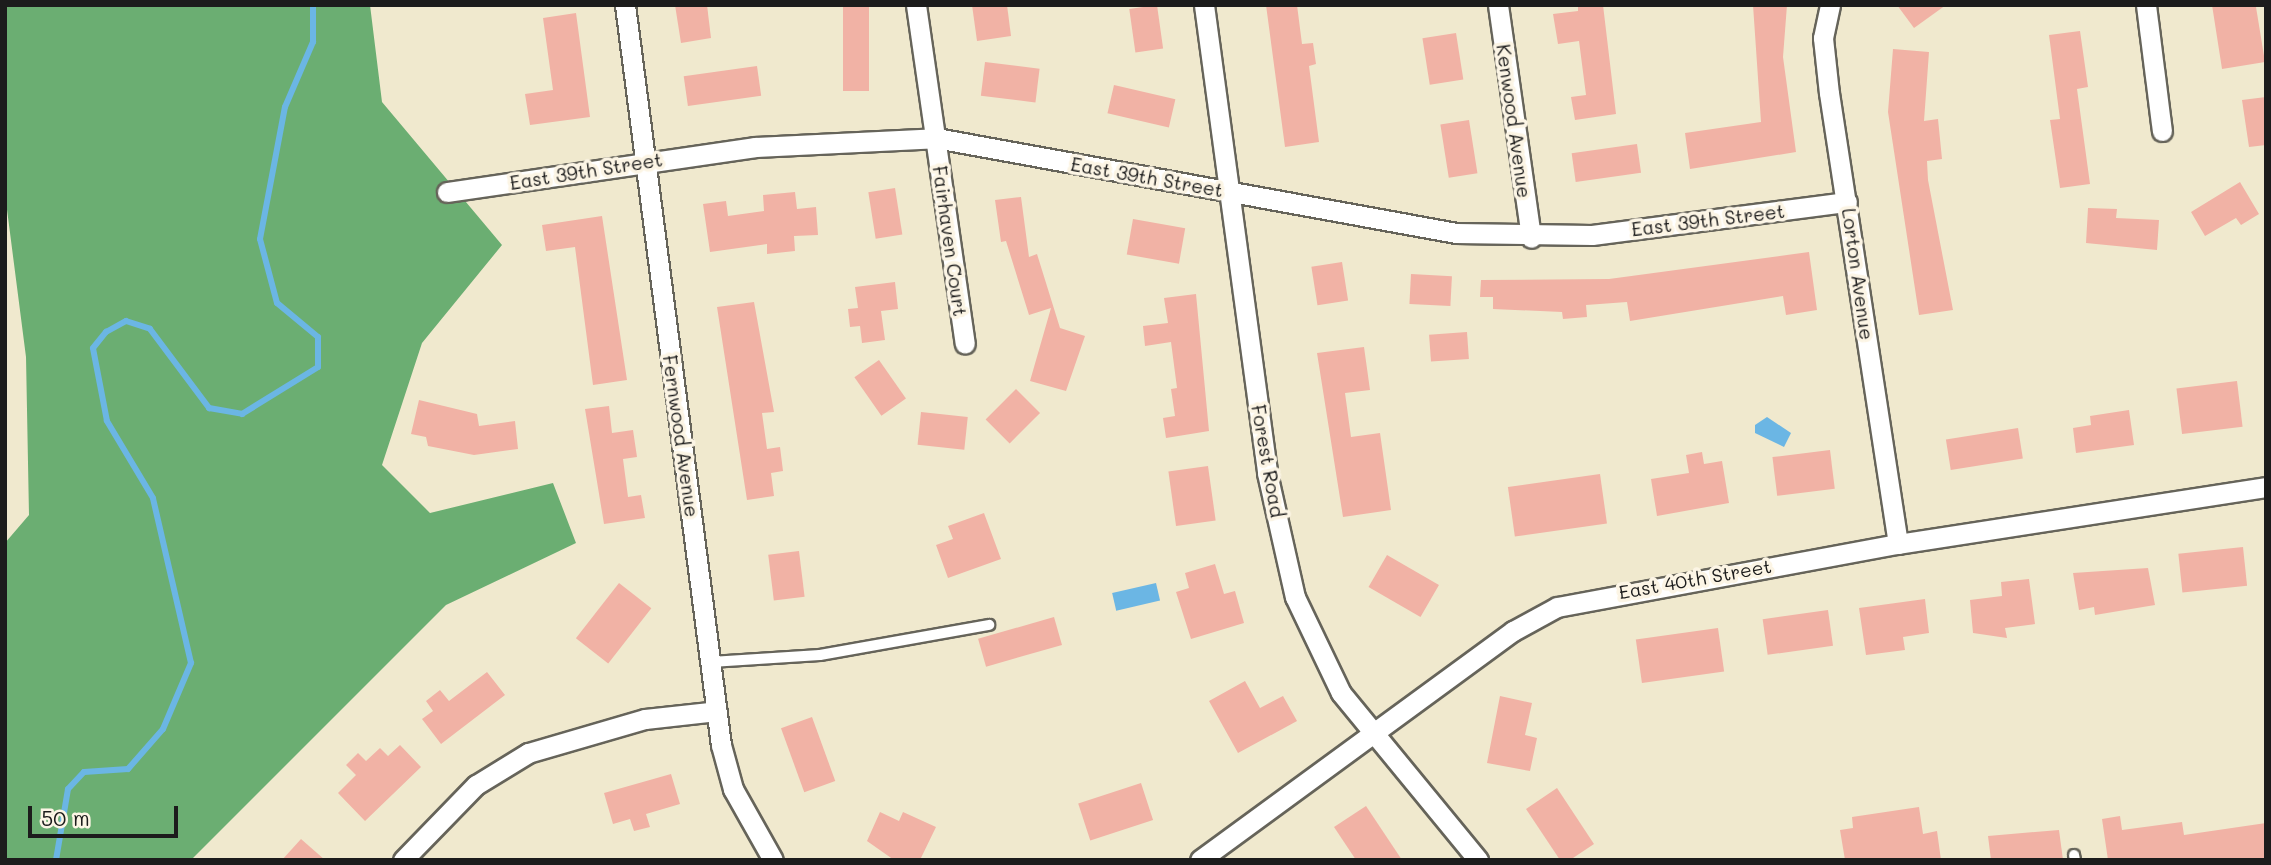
<!DOCTYPE html>
<style>
body{margin:0}
#map{position:relative;width:2271px;height:865px;overflow:hidden;background:#f0e9ce;font-family:Mali,sans-serif}
div>[style]{position:absolute}
[style*='--x']{left:calc(var(--x)*1px);top:calc(var(--y)*1px);width:calc(var(--w)*1px);rotate:calc(var(--a)*1deg)}
.forest>*{inset:0;background:#6bae72}
.water>*{inset:0;background:#6bb6e4;transform-origin:0 0}
.stream>*{height:6px;margin:-3px;padding:0 3px;transform-origin:3px;border-radius:3px;background:#6bb6e4}
.building>*{inset:0;background:#f1b2a5;transform-origin:0 0}
.roads{filter:drop-shadow(2px 0 #66645a) drop-shadow(-2px 0 #66645a) drop-shadow(0 2px #66645a) drop-shadow(0 -2px #66645a)}
.lane>*{height:10px;margin:-5px;padding:0 5px;transform-origin:5px;border-radius:5px;background:#fff}
.street>*{height:19px;margin:-9.5px;padding:0 9.5px;transform-origin:9.5px;border-radius:9.5px;background:#fff}
span{translate:-50% -50%;white-space:nowrap;text-align:center;line-height:1.15;-webkit-text-stroke:7px #fcf5e5;paint-order:stroke}
.street-label{font-size:19px;color:#1c1c1c}
.frame{position:absolute;inset:0;border:7px solid #1c1c1c;pointer-events:none}
.scale{position:absolute;left:28px;top:806px;width:150px;height:32px;box-sizing:border-box;border:4px solid #1c1c1c;border-top:0;padding-left:9px;font-size:21px;line-height:24px;white-space:nowrap;color:#1c1c1c;-webkit-text-stroke:5px #fcf5e5;paint-order:stroke}
</style>
<div id="map">
<div class="forest">
<div style="clip-path:polygon(6px 5px,370px 5px,382px 102px,502px 245px,422px 343px,382px 465px,430px 513px,553px 483px,576px 543px,446px 605px,191px 860px,5px 860px,5px 543px,29px 515px,26px 357px,5px 194px)"></div>
</div>
<div class="water">
<div style="clip-path:polygon(1767px 417px,1791px 433px,1784px 447px,1755px 433px,1755px 425px)"></div>
<div style="left:1156px;top:583px;width:18px;height:45px;rotate:77deg"></div>
</div>
<div class="stream">
<div style="--x:56;--y:860;--w:72;--a:-80.4"></div>
<div style="--x:68;--y:789;--w:23;--a:-47"></div>
<div style="--x:84;--y:772;--w:44;--a:-3.9"></div>
<div style="--x:128;--y:769;--w:53;--a:-48.8"></div>
<div style="--x:163;--y:729;--w:72;--a:-67"></div>
<div style="--x:191;--y:663;--w:169;--a:-103"></div>
<div style="--x:153;--y:498;--w:90;--a:-120.9"></div>
<div style="--x:107;--y:421;--w:74;--a:-100.9"></div>
<div style="--x:93;--y:348;--w:21;--a:-51"></div>
<div style="--x:106;--y:332;--w:23;--a:-29"></div>
<div style="--x:126;--y:321;--w:25;--a:18"></div>
<div style="--x:150;--y:329;--w:99;--a:53.2"></div>
<div style="--x:209;--y:408;--w:34;--a:10"></div>
<div style="--x:242;--y:414;--w:89;--a:-31.7"></div>
<div style="--x:318;--y:367;--w:30;--a:-90"></div>
<div style="--x:318;--y:337;--w:53;--a:-140.3"></div>
<div style="--x:277;--y:303;--w:66;--a:-104.9"></div>
<div style="--x:260;--y:239;--w:134;--a:-79.3"></div>
<div style="--x:285;--y:107;--w:71;--a:-66.7"></div>
<div style="--x:313;--y:42;--w:37;--a:-90"></div>
</div>
<div class="building">
<div style="clip-path:polygon(675px 5px,707px 5px,711px 38px,681px 43px)"></div>
<div style="left:843px;top:5px;width:26px;height:86px"></div>
<div style="clip-path:polygon(972px 5px,1007px 5px,1011px 36px,977px 41px)"></div>
<div style="left:1157px;top:5px;width:44px;height:28px;rotate:82deg"></div>
<div style="clip-path:polygon(1266px 5px,1297px 5px,1302px 44px,1313px 43px,1316px 64px,1309px 66px,1319px 142px,1285px 147px)"></div>
<div style="clip-path:polygon(1578px 5px,1603px 5px,1616px 114px,1575px 120px,1571px 97px,1586px 95px,1579px 41px,1558px 44px,1553px 14px,1578px 11px)"></div>
<div style="clip-path:polygon(1753px 5px,1787px 5px,1783px 57px,1796px 152px,1690px 169px,1685px 133px,1761px 122px)"></div>
<div style="clip-path:polygon(1897px 5px,1946px 5px,1914px 28px)"></div>
<div style="clip-path:polygon(2212px 5px,2256px 7px,2265px 62px,2222px 69px)"></div>
<div style="clip-path:polygon(576px 13px,590px 117px,530px 125px,525px 94px,553px 90px,543px 18px)"></div>
<div style="clip-path:polygon(2080px 31px,2088px 87px,2077px 89px,2090px 184px,2060px 188px,2050px 120px,2060px 119px,2049px 35px)"></div>
<div style="left:1456px;top:33px;width:47px;height:34px;rotate:81deg"></div>
<div style="clip-path:polygon(1893px 49px,1929px 52px,1924px 121px,1938px 119px,1942px 159px,1927px 161px,1928px 180px,1953px 310px,1919px 315px,1888px 112px)"></div>
<div style="left:985px;top:62px;width:55px;height:34px;rotate:7deg"></div>
<div style="left:757px;top:66px;width:30px;height:74px;rotate:82deg"></div>
<div style="left:1114px;top:85px;width:63px;height:29px;rotate:13deg"></div>
<div style="clip-path:polygon(2266px 97px,2266px 145px,2249px 147px,2242px 100px)"></div>
<div style="left:1469px;top:120px;width:54px;height:29px;rotate:81deg"></div>
<div style="left:1637px;top:144px;width:29px;height:66px;rotate:82deg"></div>
<div style="clip-path:polygon(2240px 182px,2259px 214px,2241px 225px,2236px 218px,2205px 236px,2191px 212px)"></div>
<div style="left:895px;top:188px;width:47px;height:27px;rotate:81deg"></div>
<div style="clip-path:polygon(795px 192px,797px 209px,816px 207px,818px 235px,794px 236px,795px 251px,767px 254px,767px 244px,710px 252px,703px 204px,726px 201px,728px 216px,764px 211px,763px 195px)"></div>
<div style="clip-path:polygon(1021px 197px,1029px 257px,1037px 254px,1060px 328px,1085px 336px,1066px 391px,1030px 381px,1051px 308px,1029px 315px,1006px 241px,1001px 242px,995px 200px)"></div>
<div style="clip-path:polygon(2088px 208px,2117px 209px,2116px 218px,2159px 220px,2157px 250px,2086px 243px)"></div>
<div style="clip-path:polygon(602px 216px,627px 380px,593px 385px,575px 247px,546px 251px,542px 225px)"></div>
<div style="left:1133px;top:219px;width:53px;height:36px;rotate:10deg"></div>
<div style="clip-path:polygon(1809px 252px,1817px 310px,1786px 315px,1783px 296px,1630px 321px,1627px 302px,1586px 305px,1587px 317px,1563px 319px,1562px 312px,1493px 309px,1493px 297px,1480px 297px,1481px 280px,1609px 279px)"></div>
<div style="left:1342px;top:262px;width:39px;height:31px;rotate:81deg"></div>
<div style="left:1411px;top:274px;width:41px;height:30px;rotate:3deg"></div>
<div style="clip-path:polygon(895px 282px,898px 309px,881px 311px,885px 340px,862px 343px,860px 326px,850px 327px,848px 309px,858px 308px,855px 287px)"></div>
<div style="clip-path:polygon(1196px 294px,1209px 431px,1166px 438px,1163px 418px,1175px 416px,1171px 389px,1177px 388px,1171px 342px,1145px 346px,1143px 326px,1168px 323px,1164px 298px)"></div>
<div style="clip-path:polygon(754px 302px,774px 412px,762px 413px,767px 449px,780px 447px,783px 471px,771px 473px,774px 496px,747px 500px,717px 307px)"></div>
<div style="left:1467px;top:332px;width:27px;height:38px;rotate:86deg"></div>
<div style="clip-path:polygon(1364px 347px,1370px 390px,1345px 393px,1351px 437px,1380px 433px,1391px 510px,1343px 517px,1317px 353px)"></div>
<div style="left:879px;top:360px;width:47px;height:30px;rotate:55deg"></div>
<div style="left:2237px;top:381px;width:46px;height:61px;rotate:83deg"></div>
<div style="left:1016px;top:389px;width:34px;height:43px;rotate:45deg"></div>
<div style="clip-path:polygon(419px 400px,477px 414px,479px 426px,515px 421px,518px 449px,474px 455px,428px 446px,426px 437px,411px 434px)"></div>
<div style="clip-path:polygon(609px 406px,612px 433px,633px 430px,637px 457px,623px 459px,628px 497px,641px 495px,645px 518px,604px 524px,585px 409px)"></div>
<div style="clip-path:polygon(2129px 410px,2134px 445px,2076px 453px,2073px 428px,2091px 425px,2090px 416px)"></div>
<div style="left:921px;top:412px;width:47px;height:33px;rotate:6deg"></div>
<div style="left:2018px;top:428px;width:31px;height:73px;rotate:81deg"></div>
<div style="left:1830px;top:450px;width:39px;height:58px;rotate:83deg"></div>
<div style="clip-path:polygon(1702px 452px,1704px 464px,1722px 461px,1729px 503px,1657px 516px,1651px 479px,1689px 473px,1686px 455px)"></div>
<div style="left:1208px;top:466px;width:55px;height:40px;rotate:82deg"></div>
<div style="left:1600px;top:474px;width:50px;height:93px;rotate:82deg"></div>
<div style="clip-path:polygon(984px 513px,1001px 559px,948px 578px,936px 545px,953px 539px,948px 526px)"></div>
<div style="left:2243px;top:547px;width:39px;height:65px;rotate:84deg"></div>
<div style="left:799px;top:551px;width:46px;height:31px;rotate:83deg"></div>
<div style="left:1387px;top:555px;width:60px;height:37px;rotate:30deg"></div>
<div style="clip-path:polygon(1215px 564px,1224px 594px,1235px 591px,1244px 623px,1191px 639px,1176px 592px,1189px 588px,1185px 573px)"></div>
<div style="clip-path:polygon(2148px 568px,2155px 605px,2095px 615px,2094px 607px,2079px 610px,2073px 573px)"></div>
<div style="clip-path:polygon(2029px 579px,2035px 624px,2005px 628px,2007px 638px,1973px 633px,1970px 600px,2002px 596px,2001px 582px)"></div>
<div style="left:619px;top:583px;width:41px;height:70px;rotate:38deg"></div>
<div style="clip-path:polygon(1925px 599px,1929px 633px,1903px 637px,1905px 650px,1866px 655px,1859px 608px)"></div>
<div style="left:1828px;top:610px;width:36px;height:66px;rotate:82deg"></div>
<div style="left:1054px;top:617px;width:29px;height:79px;rotate:74deg"></div>
<div style="left:1718px;top:628px;width:44px;height:83px;rotate:82deg"></div>
<div style="clip-path:polygon(487px 672px,505px 695px,441px 744px,422px 719px,433px 711px,426px 701px,440px 690px,449px 701px)"></div>
<div style="clip-path:polygon(1245px 681px,1260px 708px,1283px 696px,1297px 721px,1238px 753px,1209px 701px)"></div>
<div style="clip-path:polygon(1500px 696px,1532px 703px,1525px 735px,1537px 738px,1530px 771px,1487px 763px)"></div>
<div style="left:812px;top:717px;width:68px;height:33px;rotate:70deg"></div>
<div style="clip-path:polygon(400px 745px,421px 767px,365px 821px,338px 793px,356px 775px,346px 765px,358px 753px,366px 761px,380px 748px,388px 756px)"></div>
<div style="clip-path:polygon(671px 774px,680px 804px,646px 814px,650px 827px,634px 831px,630px 819px,613px 824px,604px 793px)"></div>
<div style="left:1141px;top:783px;width:39px;height:66px;rotate:72deg"></div>
<div style="clip-path:polygon(1557px 788px,1594px 844px,1570px 860px,1560px 860px,1526px 809px)"></div>
<div style="clip-path:polygon(1366px 806px,1402px 860px,1356px 860px,1334px 827px)"></div>
<div style="clip-path:polygon(1919px 807px,1923px 834px,1937px 831px,1941px 860px,1845px 860px,1840px 830px,1853px 828px,1852px 817px)"></div>
<div style="clip-path:polygon(880px 812px,899px 821px,903px 812px,936px 827px,920px 860px,894px 860px,867px 841px)"></div>
<div style="clip-path:polygon(2120px 816px,2122px 830px,2182px 822px,2184px 835px,2266px 823px,2266px 860px,2108px 860px,2102px 819px)"></div>
<div style="clip-path:polygon(2059px 830px,2063px 860px,1991px 860px,1988px 836px)"></div>
<div style="clip-path:polygon(301px 839px,325px 860px,282px 860px)"></div>
</div>
<div class="roads">
<div class="lane">
<div style="--x:711;--y:662;--w:109;--a:-3.7"></div>
<div style="--x:820;--y:655;--w:172;--a:-10.1"></div>
<div style="--x:2074;--y:855;--w:5;--a:79"></div>
</div>
<div class="street">
<div style="--x:625;--y:5;--w:746;--a:82.61"></div>
<div style="--x:721;--y:745;--w:46;--a:74.7"></div>
<div style="--x:733;--y:789;--w:81;--a:60.6"></div>
<div style="--x:916;--y:5;--w:342;--a:81.8"></div>
<div style="--x:1204;--y:5;--w:472;--a:82.3"></div>
<div style="--x:1267;--y:473;--w:127;--a:77.3"></div>
<div style="--x:1295;--y:597;--w:106;--a:64.4"></div>
<div style="--x:1341;--y:693;--w:216;--a:50.6"></div>
<div style="--x:1498;--y:5;--w:235;--a:81.9"></div>
<div style="--x:1830;--y:5;--w:34;--a:102"></div>
<div style="--x:1823;--y:38;--w:55;--a:83.8"></div>
<div style="--x:1829;--y:93;--w:456;--a:81.3"></div>
<div style="--x:2146;--y:5;--w:127;--a:82.8"></div>
<div style="--x:447;--y:192;--w:311;--a:-8.3"></div>
<div style="--x:755;--y:147;--w:181;--a:-2.8"></div>
<div style="--x:936;--y:138;--w:529;--a:10.35"></div>
<div style="--x:1456;--y:233;--w:136;--a:0.8"></div>
<div style="--x:1592;--y:235;--w:257;--a:-7.4"></div>
<div style="--x:403;--y:860;--w:105;--a:-45.8"></div>
<div style="--x:476;--y:785;--w:61;--a:-31.6"></div>
<div style="--x:528;--y:753;--w:122;--a:-16.2"></div>
<div style="--x:645;--y:719;--w:72;--a:-6.3"></div>
<div style="--x:1200;--y:860;--w:388;--a:-36.2"></div>
<div style="--x:1513;--y:631;--w:50;--a:-28.6"></div>
<div style="--x:1557;--y:607;--w:347;--a:-10.5"></div>
<div style="--x:1898;--y:544;--w:372;--a:-8.8"></div>
</div>
</div>
<div class="street-label">
<span style="left:1514px;top:121px;rotate:82deg">Kenwood Avenue</span>
<span style="left:586px;top:171px;rotate:-9deg">East 39th Street</span>
<span style="left:1147px;top:177px;rotate:10deg">East 39th Street</span>
<span style="left:1708px;top:220px;rotate:-7deg">East 39th Street</span>
<span style="left:950px;top:241px;rotate:82deg">Fairhaven Court</span>
<span style="left:1858px;top:274px;rotate:82deg">Lorton Avenue</span>
<span style="left:681px;top:436px;rotate:82deg">Fernwood Avenue</span>
<span style="left:1268px;top:461px;rotate:80deg">Forest Road</span>
<span style="left:1695px;top:579px;rotate:-10deg">East 40th Street</span>
</div>
<div class="frame"></div>
<div class="scale">50 m</div>
</div>
